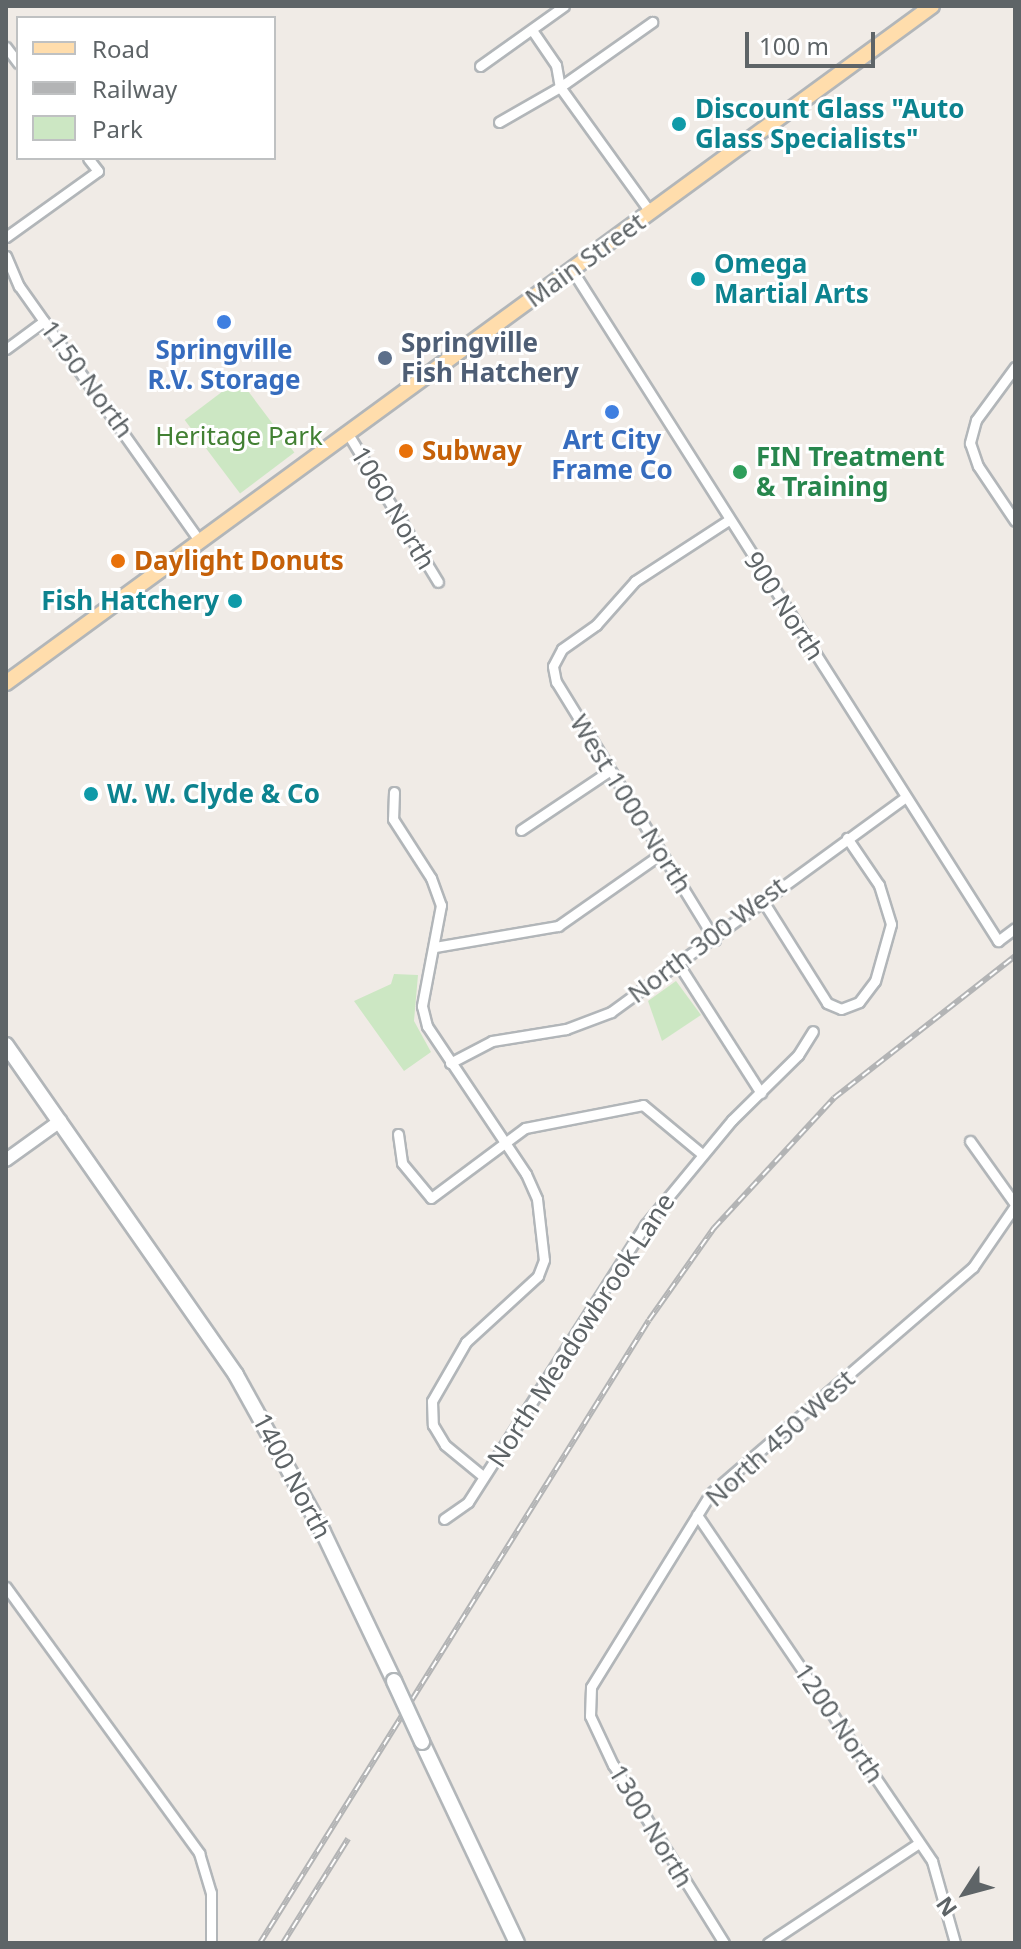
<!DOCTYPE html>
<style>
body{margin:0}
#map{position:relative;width:1021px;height:1949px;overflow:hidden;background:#f0ebe6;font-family:"Noto Sans",sans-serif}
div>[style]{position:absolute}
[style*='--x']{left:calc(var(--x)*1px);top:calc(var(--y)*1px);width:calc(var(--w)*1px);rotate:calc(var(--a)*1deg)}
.green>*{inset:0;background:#cce7c3;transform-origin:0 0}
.roads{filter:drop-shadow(2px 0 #b2b6b9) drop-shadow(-2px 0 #b2b6b9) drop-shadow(0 2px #b2b6b9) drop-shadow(0 -2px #b2b6b9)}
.minor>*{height:9px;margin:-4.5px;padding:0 4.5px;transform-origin:4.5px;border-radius:4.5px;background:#fff}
.tertiary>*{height:12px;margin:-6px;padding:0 6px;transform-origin:6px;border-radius:6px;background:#fff}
.secondary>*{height:14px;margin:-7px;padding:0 7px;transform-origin:7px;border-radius:7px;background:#fff}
.primary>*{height:14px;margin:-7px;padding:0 7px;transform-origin:7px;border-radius:7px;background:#ffddac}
.rail>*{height:6px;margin-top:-3px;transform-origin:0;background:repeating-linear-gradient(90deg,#fff 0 9px,#b3b4b5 0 18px);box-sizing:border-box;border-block:2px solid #b3b4b5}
.bridges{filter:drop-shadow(2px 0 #b1b6b9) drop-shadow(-2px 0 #b1b6b9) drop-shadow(0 2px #b1b6b9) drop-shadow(0 -2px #b1b6b9)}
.secondary-bridge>*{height:14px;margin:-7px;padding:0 7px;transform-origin:7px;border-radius:7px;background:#fff}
.dots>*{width:22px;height:22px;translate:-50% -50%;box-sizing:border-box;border:4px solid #fff;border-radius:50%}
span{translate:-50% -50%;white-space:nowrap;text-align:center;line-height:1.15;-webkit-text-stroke:6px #fff;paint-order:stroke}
.culture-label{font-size:26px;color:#0d838f;font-weight:700}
.left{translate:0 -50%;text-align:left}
.right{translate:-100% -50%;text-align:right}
.street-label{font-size:26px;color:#5e6467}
.service-label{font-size:26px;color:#4e5e75;font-weight:700}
.shop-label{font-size:26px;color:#366cbe;font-weight:700}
.park-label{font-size:26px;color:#428033}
.food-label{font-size:26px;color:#c56008;font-weight:700}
.leisure-label{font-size:26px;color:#27864d;font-weight:700}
.frame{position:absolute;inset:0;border:8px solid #5e6467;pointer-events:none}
.legend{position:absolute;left:16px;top:16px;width:260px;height:144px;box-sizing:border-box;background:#fff;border:2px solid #bfc1c2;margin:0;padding:10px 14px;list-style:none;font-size:24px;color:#5e6467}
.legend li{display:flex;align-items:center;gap:16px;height:40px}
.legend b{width:40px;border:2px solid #bfc1c2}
.north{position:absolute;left:925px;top:1853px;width:80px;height:80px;-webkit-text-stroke:6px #fff;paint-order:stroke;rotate:234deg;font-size:22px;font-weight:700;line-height:32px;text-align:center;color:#5e6467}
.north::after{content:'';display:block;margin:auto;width:28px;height:36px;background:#5e6467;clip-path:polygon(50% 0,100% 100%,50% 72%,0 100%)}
.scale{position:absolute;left:745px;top:32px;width:130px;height:36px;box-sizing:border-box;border:4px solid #5e6467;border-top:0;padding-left:10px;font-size:24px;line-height:28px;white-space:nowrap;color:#5e6467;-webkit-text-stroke:6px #fff;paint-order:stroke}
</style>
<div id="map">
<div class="green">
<div style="left:239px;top:379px;width:92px;height:68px;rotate:53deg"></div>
<div style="clip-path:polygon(394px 974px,418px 975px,414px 1021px,431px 1052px,404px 1071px,354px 1001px,391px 984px)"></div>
<div style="clip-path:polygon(676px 981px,701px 1015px,662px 1041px,648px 1001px)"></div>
</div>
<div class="roads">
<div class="minor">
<div style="--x:532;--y:30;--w:42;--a:55.6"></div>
<div style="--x:556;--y:65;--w:22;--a:80"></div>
<div style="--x:560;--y:87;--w:154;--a:54.2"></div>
<div style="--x:6;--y:47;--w:20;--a:53"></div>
<div style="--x:480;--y:66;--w:103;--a:-35.5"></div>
<div style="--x:499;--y:122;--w:70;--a:-29.8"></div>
<div style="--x:560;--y:87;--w:113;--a:-35.2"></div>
<div style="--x:6;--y:237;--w:113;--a:-35.7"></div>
<div style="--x:98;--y:171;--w:16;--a:-128"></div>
<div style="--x:6;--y:256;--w:33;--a:67"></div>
<div style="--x:19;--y:286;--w:311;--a:54.7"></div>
<div style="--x:572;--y:270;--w:795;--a:57.59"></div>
<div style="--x:998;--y:941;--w:21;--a:-37"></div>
<div style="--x:6;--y:349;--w:47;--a:-36.4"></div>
<div style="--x:1015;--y:367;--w:66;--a:126.3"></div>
<div style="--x:976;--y:420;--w:24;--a:105"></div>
<div style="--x:970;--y:443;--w:24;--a:71"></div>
<div style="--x:978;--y:466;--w:66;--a:56.1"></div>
<div style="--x:348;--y:434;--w:173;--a:58.7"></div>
<div style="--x:394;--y:792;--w:27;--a:92"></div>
<div style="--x:393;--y:819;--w:70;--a:57.2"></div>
<div style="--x:431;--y:878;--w:29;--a:70"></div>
<div style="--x:441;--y:905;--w:103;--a:100.7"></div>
<div style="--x:422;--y:1006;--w:21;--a:76"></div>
<div style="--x:427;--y:1026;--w:178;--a:56.2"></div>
<div style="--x:526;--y:1174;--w:27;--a:66"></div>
<div style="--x:537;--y:1199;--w:61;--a:83.5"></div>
<div style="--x:544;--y:1260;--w:17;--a:111"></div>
<div style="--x:538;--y:1276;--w:98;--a:137.5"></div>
<div style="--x:466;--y:1342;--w:68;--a:120"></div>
<div style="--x:432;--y:1401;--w:24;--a:88"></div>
<div style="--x:433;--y:1425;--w:23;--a:59"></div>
<div style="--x:445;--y:1445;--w:50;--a:39.4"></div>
<div style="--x:521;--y:830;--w:106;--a:-33.8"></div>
<div style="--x:761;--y:898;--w:124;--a:57.8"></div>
<div style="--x:827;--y:1003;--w:15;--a:23"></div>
<div style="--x:841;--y:1009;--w:19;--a:-21"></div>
<div style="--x:859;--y:1002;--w:26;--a:-53"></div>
<div style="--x:875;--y:981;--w:59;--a:-74.3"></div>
<div style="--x:891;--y:924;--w:41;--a:-107.1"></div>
<div style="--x:879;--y:885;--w:57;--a:-124.2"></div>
<div style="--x:715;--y:940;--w:303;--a:-121.6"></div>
<div style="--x:556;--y:682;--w:16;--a:-101"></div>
<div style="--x:553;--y:666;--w:19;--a:-62"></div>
<div style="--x:562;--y:649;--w:42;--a:-35.2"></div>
<div style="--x:596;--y:625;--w:59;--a:-48.4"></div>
<div style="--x:635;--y:581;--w:110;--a:-33.1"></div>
<div style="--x:435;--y:947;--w:125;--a:-9.7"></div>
<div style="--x:558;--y:926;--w:126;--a:-35"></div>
<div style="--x:679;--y:965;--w:152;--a:57.4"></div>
<div style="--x:450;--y:1063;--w:47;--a:-27.6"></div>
<div style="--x:492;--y:1041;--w:75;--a:-9.2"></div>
<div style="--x:566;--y:1029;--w:48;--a:-20.7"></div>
<div style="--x:611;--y:1012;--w:363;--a:-36.1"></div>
<div style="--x:398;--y:1134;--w:29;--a:82"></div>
<div style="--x:402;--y:1163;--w:45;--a:50.4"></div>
<div style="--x:431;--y:1198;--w:117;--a:-36.7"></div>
<div style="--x:525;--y:1128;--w:120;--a:-11"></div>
<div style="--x:643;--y:1105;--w:77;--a:39.7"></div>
<div style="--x:970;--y:1141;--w:77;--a:54.5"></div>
<div style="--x:697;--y:1515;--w:418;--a:55.8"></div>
<div style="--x:932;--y:1861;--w:85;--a:74.3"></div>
<div style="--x:444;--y:1519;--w:29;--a:-35"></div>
<div style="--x:468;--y:1502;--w:330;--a:-57.4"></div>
<div style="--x:646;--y:1224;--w:135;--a:-50.4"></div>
<div style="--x:732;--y:1120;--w:93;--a:-44.6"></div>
<div style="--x:798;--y:1055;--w:28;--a:-58"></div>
<div style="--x:6;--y:1587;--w:329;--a:54"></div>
<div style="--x:199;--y:1853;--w:42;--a:73.3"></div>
<div style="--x:211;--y:1893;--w:50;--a:90"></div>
<div style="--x:724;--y:1943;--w:210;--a:-121.9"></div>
<div style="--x:613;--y:1765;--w:54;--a:-115.1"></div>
<div style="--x:590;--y:1716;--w:29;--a:-88"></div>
<div style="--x:591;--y:1687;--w:227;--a:-58.3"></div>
<div style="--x:710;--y:1494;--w:347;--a:-40.8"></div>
<div style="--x:973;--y:1267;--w:74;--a:-55.5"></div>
<div style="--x:768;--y:1943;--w:181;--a:-33.5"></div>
</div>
<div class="tertiary">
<div style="--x:6;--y:1160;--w:67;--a:-35.8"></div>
</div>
<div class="secondary">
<div style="--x:6;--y:1045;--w:402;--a:55.1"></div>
<div style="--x:236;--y:1375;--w:179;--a:61"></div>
<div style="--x:323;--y:1532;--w:165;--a:64.5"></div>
<div style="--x:422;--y:1742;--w:222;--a:64.7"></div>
</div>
<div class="primary">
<div style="--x:6;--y:683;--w:1147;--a:-36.17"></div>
</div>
</div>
<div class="rail">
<div style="--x:260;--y:1943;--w:734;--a:-58.02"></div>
<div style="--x:649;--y:1320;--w:113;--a:-54.8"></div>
<div style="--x:714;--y:1228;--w:177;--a:-47.3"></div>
<div style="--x:834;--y:1098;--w:230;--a:-38.1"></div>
<div style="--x:283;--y:1943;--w:123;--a:-58"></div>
</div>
<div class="bridges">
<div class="secondary-bridge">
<div style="--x:394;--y:1681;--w:67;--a:65.3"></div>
</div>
</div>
<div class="dots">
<div style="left:679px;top:124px;background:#0f9aa8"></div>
<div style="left:698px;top:279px;background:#0f9aa8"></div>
<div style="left:224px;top:322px;background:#3f7fe0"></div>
<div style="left:385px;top:358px;background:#5c6f8a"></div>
<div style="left:612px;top:412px;background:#3f7fe0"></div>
<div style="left:406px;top:451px;background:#e8710a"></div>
<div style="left:740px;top:472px;background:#2e9e5b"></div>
<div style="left:118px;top:561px;background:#e8710a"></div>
<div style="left:235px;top:601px;background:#0f9aa8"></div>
<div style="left:91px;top:794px;background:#0f9aa8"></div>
</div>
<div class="culture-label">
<span class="left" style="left:695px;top:124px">Discount Glass "Auto<br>Glass Specialists"</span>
<span class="left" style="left:714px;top:279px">Omega<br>Martial Arts</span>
<span class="right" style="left:219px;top:601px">Fish Hatchery</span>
<span class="left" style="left:107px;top:794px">W. W. Clyde &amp; Co</span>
</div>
<div class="street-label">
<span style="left:585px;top:260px;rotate:-36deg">Main Street</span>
<span style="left:87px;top:379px;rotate:54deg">1150 North</span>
<span style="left:393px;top:508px;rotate:59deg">1060 North</span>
<span style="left:784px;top:606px;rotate:57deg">900 North</span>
<span style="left:631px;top:804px;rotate:58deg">West 1000 North</span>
<span style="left:707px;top:940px;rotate:-37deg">North 300 West</span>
<span style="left:581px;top:1330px;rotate:-57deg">North Meadowbrook Lane</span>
<span style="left:780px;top:1438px;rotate:-42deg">North 450 West</span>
<span style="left:292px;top:1476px;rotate:62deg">1400 North</span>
<span style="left:839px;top:1723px;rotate:56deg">1200 North</span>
<span style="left:651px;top:1826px;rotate:59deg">1300 North</span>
</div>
<div class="service-label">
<span class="left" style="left:401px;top:358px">Springville<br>Fish Hatchery</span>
</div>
<div class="shop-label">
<span style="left:224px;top:365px">Springville<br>R.V. Storage</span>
<span style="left:612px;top:455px">Art City<br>Frame Co</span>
</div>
<div class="park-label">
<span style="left:239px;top:436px">Heritage Park</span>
</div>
<div class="food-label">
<span class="left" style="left:422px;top:451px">Subway</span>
<span class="left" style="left:134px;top:561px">Daylight Donuts</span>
</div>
<div class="leisure-label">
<span class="left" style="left:756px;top:472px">FIN Treatment<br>&amp; Training</span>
</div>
<div class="frame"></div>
<ul class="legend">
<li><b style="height:10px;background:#ffddac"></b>Road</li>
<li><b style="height:10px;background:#b3b4b5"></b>Railway</li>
<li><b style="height:22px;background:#cce7c3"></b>Park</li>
</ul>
<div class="north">N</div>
<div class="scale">100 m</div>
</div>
